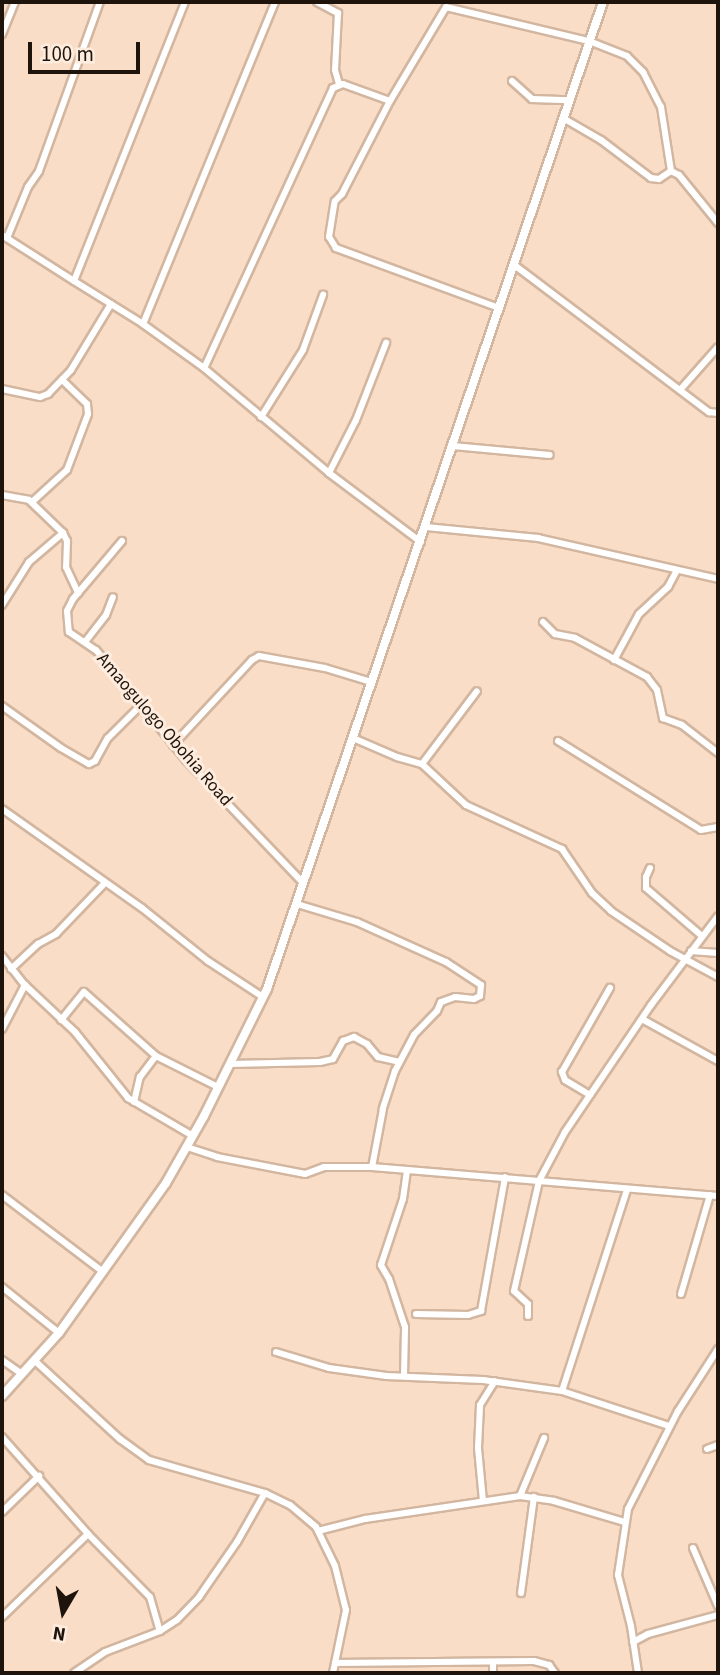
<!DOCTYPE html>
<style>
body{margin:0}
#map{position:relative;width:720px;height:1675px;overflow:hidden;background:#faddc6;font-family:"Source Sans 3",sans-serif}
div>[style]{position:absolute}
[style*='--x']{left:calc(var(--x)*1px);top:calc(var(--y)*1px);width:calc(var(--w)*1px);rotate:calc(var(--a)*1deg)}
.roads{filter:drop-shadow(2px 0 #d2b6a0) drop-shadow(-2px 0 #d2b6a0) drop-shadow(0 2px #d2b6a0) drop-shadow(0 -2px #d2b6a0)}
.minor>*{height:6px;margin:-3px;padding:0 3px;transform-origin:3px;border-radius:3px;background:#fff}
.tertiary>*{height:8px;margin:-4px;padding:0 4px;transform-origin:4px;border-radius:4px;background:#fff}
span{translate:-50% -50%;white-space:nowrap;text-align:center;line-height:1.15;-webkit-text-stroke:6px #feeddf;paint-order:stroke}
.street-label{font-size:18px;color:#1e140c}
.frame{position:absolute;inset:0;border:4px solid #1e140c;pointer-events:none}
.north{position:absolute;left:28px;top:1577px;width:70px;height:70px;-webkit-text-stroke:5px #feeddf;paint-order:stroke;rotate:190deg;font-size:19px;font-weight:700;line-height:28px;text-align:center;color:#1e140c}
.north::after{content:'';display:block;margin:auto;width:24px;height:32px;background:#1e140c;clip-path:polygon(50% 0,100% 100%,50% 72%,0 100%)}
.scale{position:absolute;left:28px;top:42px;width:112px;height:32px;box-sizing:border-box;border:4px solid #1e140c;border-top:0;padding-left:9px;font-size:21px;line-height:24px;white-space:nowrap;color:#1e140c;-webkit-text-stroke:5px #feeddf;paint-order:stroke}
</style>
<div id="map">
<div class="roads">
<div class="minor">
<div style="--x:185;--y:2;--w:300;--a:111.7"></div>
<div style="--x:74;--y:281;--w:81;--a:31.9"></div>
<div style="--x:143;--y:324;--w:75;--a:35.8"></div>
<div style="--x:317;--y:2;--w:24;--a:28"></div>
<div style="--x:338;--y:13;--w:57;--a:93"></div>
<div style="--x:335;--y:70;--w:15;--a:74"></div>
<div style="--x:2;--y:34;--w:35;--a:-68"></div>
<div style="--x:512;--y:81;--w:27;--a:42"></div>
<div style="--x:532;--y:99;--w:37;--a:2"></div>
<div style="--x:390;--y:101;--w:50;--a:-160.1"></div>
<div style="--x:343;--y:84;--w:11;--a:158"></div>
<div style="--x:333;--y:88;--w:308;--a:114.7"></div>
<div style="--x:204;--y:368;--w:163;--a:40"></div>
<div style="--x:329;--y:473;--w:115;--a:36.9"></div>
<div style="--x:563;--y:118;--w:44;--a:30.1"></div>
<div style="--x:601;--y:140;--w:63;--a:37.2"></div>
<div style="--x:651;--y:178;--w:8;--a:7"></div>
<div style="--x:659;--y:179;--w:14;--a:-34"></div>
<div style="--x:671;--y:171;--w:9;--a:27"></div>
<div style="--x:679;--y:175;--w:62;--a:50.9"></div>
<div style="--x:2;--y:235;--w:85;--a:32.6"></div>
<div style="--x:7;--y:238;--w:55;--a:-67.6"></div>
<div style="--x:28;--y:187;--w:19;--a:-55"></div>
<div style="--x:39;--y:171;--w:180;--a:-70.2"></div>
<div style="--x:513;--y:264;--w:246;--a:37.1"></div>
<div style="--x:709;--y:412;--w:9;--a:6"></div>
<div style="--x:499;--y:308;--w:174;--a:-159.8"></div>
<div style="--x:336;--y:248;--w:13;--a:-122"></div>
<div style="--x:329;--y:237;--w:36;--a:-81"></div>
<div style="--x:335;--y:201;--w:10;--a:-45"></div>
<div style="--x:342;--y:194;--w:105;--a:-62.7"></div>
<div style="--x:390;--y:101;--w:109;--a:-59.2"></div>
<div style="--x:446;--y:7;--w:147;--a:13.4"></div>
<div style="--x:589;--y:41;--w:41;--a:21.5"></div>
<div style="--x:627;--y:56;--w:23;--a:45"></div>
<div style="--x:643;--y:72;--w:39;--a:63"></div>
<div style="--x:661;--y:107;--w:65;--a:81.1"></div>
<div style="--x:143;--y:324;--w:348;--a:-67.7"></div>
<div style="--x:2;--y:389;--w:39;--a:12"></div>
<div style="--x:40;--y:397;--w:9;--a:-21"></div>
<div style="--x:48;--y:394;--w:33;--a:-46"></div>
<div style="--x:71;--y:370;--w:77;--a:-58.8"></div>
<div style="--x:680;--y:390;--w:57;--a:-48.5"></div>
<div style="--x:261;--y:417;--w:79;--a:-57.9"></div>
<div style="--x:303;--y:350;--w:59;--a:-70"></div>
<div style="--x:453;--y:446;--w:97;--a:5.3"></div>
<div style="--x:329;--y:473;--w:59;--a:-63"></div>
<div style="--x:356;--y:420;--w:83;--a:-68.7"></div>
<div style="--x:2;--y:495;--w:27;--a:10"></div>
<div style="--x:29;--y:500;--w:47;--a:44.1"></div>
<div style="--x:63;--y:533;--w:9;--a:63"></div>
<div style="--x:67;--y:541;--w:26;--a:92"></div>
<div style="--x:66;--y:567;--w:29;--a:65"></div>
<div style="--x:32;--y:502;--w:47;--a:-42.4"></div>
<div style="--x:67;--y:470;--w:60;--a:-69.4"></div>
<div style="--x:88;--y:414;--w:10;--a:-96"></div>
<div style="--x:87;--y:404;--w:35;--a:-136"></div>
<div style="--x:426;--y:527;--w:113;--a:5.6"></div>
<div style="--x:538;--y:538;--w:185;--a:12.8"></div>
<div style="--x:122;--y:541;--w:76;--a:130.2"></div>
<div style="--x:73;--y:599;--w:13;--a:117"></div>
<div style="--x:67;--y:611;--w:21;--a:85"></div>
<div style="--x:69;--y:632;--w:32;--a:34"></div>
<div style="--x:96;--y:650;--w:142;--a:50.7"></div>
<div style="--x:186;--y:760;--w:170;--a:46.4"></div>
<div style="--x:2;--y:605;--w:51;--a:-57.9"></div>
<div style="--x:29;--y:562;--w:45;--a:-40.5"></div>
<div style="--x:543;--y:622;--w:17;--a:45"></div>
<div style="--x:555;--y:634;--w:20;--a:11"></div>
<div style="--x:575;--y:638;--w:82;--a:28.4"></div>
<div style="--x:647;--y:677;--w:16;--a:52"></div>
<div style="--x:657;--y:690;--w:29;--a:78"></div>
<div style="--x:663;--y:718;--w:20;--a:20"></div>
<div style="--x:682;--y:725;--w:46;--a:37.9"></div>
<div style="--x:85;--y:642;--w:34;--a:-52"></div>
<div style="--x:106;--y:615;--w:19;--a:-69"></div>
<div style="--x:614;--y:660;--w:52;--a:-61.5"></div>
<div style="--x:639;--y:614;--w:40;--a:-43"></div>
<div style="--x:668;--y:587;--w:19;--a:-62"></div>
<div style="--x:2;--y:706;--w:72;--a:35.4"></div>
<div style="--x:61;--y:748;--w:32;--a:30"></div>
<div style="--x:89;--y:764;--w:7;--a:-27"></div>
<div style="--x:95;--y:761;--w:26;--a:-61"></div>
<div style="--x:108;--y:738;--w:47;--a:-45"></div>
<div style="--x:353;--y:738;--w:48;--a:23.4"></div>
<div style="--x:397;--y:757;--w:26;--a:16"></div>
<div style="--x:422;--y:764;--w:91;--a:-53"></div>
<div style="--x:558;--y:741;--w:168;--a:31.9"></div>
<div style="--x:701;--y:830;--w:17;--a:-10"></div>
<div style="--x:173;--y:745;--w:116;--a:-47.1"></div>
<div style="--x:252;--y:660;--w:8;--a:-30"></div>
<div style="--x:259;--y:656;--w:67;--a:10.3"></div>
<div style="--x:325;--y:668;--w:48;--a:16.9"></div>
<div style="--x:422;--y:764;--w:60;--a:43"></div>
<div style="--x:466;--y:805;--w:106;--a:24.6"></div>
<div style="--x:562;--y:849;--w:53;--a:55.7"></div>
<div style="--x:592;--y:893;--w:26;--a:43"></div>
<div style="--x:611;--y:911;--w:71;--a:34.1"></div>
<div style="--x:670;--y:951;--w:55;--a:28.4"></div>
<div style="--x:2;--y:809;--w:171;--a:35.3"></div>
<div style="--x:142;--y:908;--w:85;--a:38.8"></div>
<div style="--x:208;--y:961;--w:66;--a:33.2"></div>
<div style="--x:650;--y:868;--w:10;--a:114"></div>
<div style="--x:646;--y:877;--w:11;--a:90"></div>
<div style="--x:646;--y:888;--w:74;--a:40.6"></div>
<div style="--x:297;--y:904;--w:63;--a:16.7"></div>
<div style="--x:357;--y:922;--w:98;--a:24.2"></div>
<div style="--x:446;--y:962;--w:42;--a:33.3"></div>
<div style="--x:481;--y:985;--w:11;--a:95"></div>
<div style="--x:480;--y:996;--w:7;--a:153"></div>
<div style="--x:474;--y:999;--w:19;--a:-174"></div>
<div style="--x:455;--y:997;--w:15;--a:160"></div>
<div style="--x:441;--y:1002;--w:10;--a:114"></div>
<div style="--x:437;--y:1011;--w:33;--a:134"></div>
<div style="--x:414;--y:1035;--w:41;--a:117.8"></div>
<div style="--x:395;--y:1071;--w:40;--a:108"></div>
<div style="--x:383;--y:1109;--w:59;--a:100.7"></div>
<div style="--x:691;--y:951;--w:27;--a:4"></div>
<div style="--x:2;--y:956;--w:37;--a:52"></div>
<div style="--x:25;--y:985;--w:69;--a:43.2"></div>
<div style="--x:75;--y:1032;--w:85;--a:51.2"></div>
<div style="--x:128;--y:1098;--w:75;--a:30.3"></div>
<div style="--x:11;--y:969;--w:37;--a:-43"></div>
<div style="--x:38;--y:944;--w:21;--a:-29"></div>
<div style="--x:56;--y:934;--w:69;--a:-46.2"></div>
<div style="--x:642;--y:1019;--w:87;--a:28.9"></div>
<div style="--x:61;--y:1020;--w:36;--a:-51"></div>
<div style="--x:84;--y:992;--w:96;--a:41.6"></div>
<div style="--x:156;--y:1056;--w:69;--a:26.6"></div>
<div style="--x:2;--y:1029;--w:50;--a:-62.4"></div>
<div style="--x:230;--y:1064;--w:90;--a:-1.3"></div>
<div style="--x:320;--y:1062;--w:13;--a:-13"></div>
<div style="--x:333;--y:1059;--w:21;--a:-61"></div>
<div style="--x:343;--y:1041;--w:12;--a:-20"></div>
<div style="--x:354;--y:1037;--w:15;--a:28"></div>
<div style="--x:367;--y:1044;--w:17;--a:50"></div>
<div style="--x:378;--y:1057;--w:22;--a:13"></div>
<div style="--x:590;--y:1095;--w:29;--a:-149"></div>
<div style="--x:565;--y:1080;--w:9;--a:-111"></div>
<div style="--x:562;--y:1072;--w:97;--a:-60.3"></div>
<div style="--x:134;--y:1102;--w:26;--a:-77"></div>
<div style="--x:140;--y:1077;--w:26;--a:-53"></div>
<div style="--x:187;--y:1147;--w:32;--a:18"></div>
<div style="--x:217;--y:1157;--w:90;--a:10.9"></div>
<div style="--x:305;--y:1174;--w:20;--a:-20"></div>
<div style="--x:324;--y:1167;--w:48;--a:0"></div>
<div style="--x:372;--y:1167;--w:347;--a:4.8"></div>
<div style="--x:2;--y:1195;--w:127;--a:37.3"></div>
<div style="--x:2;--y:1287;--w:73;--a:38.9"></div>
<div style="--x:681;--y:1294;--w:103;--a:-73.7"></div>
<div style="--x:416;--y:1314;--w:52;--a:1.1"></div>
<div style="--x:468;--y:1315;--w:14;--a:-17"></div>
<div style="--x:481;--y:1311;--w:136;--a:-79.8"></div>
<div style="--x:528;--y:1316;--w:12;--a:-90"></div>
<div style="--x:528;--y:1304;--w:19;--a:-137"></div>
<div style="--x:514;--y:1291;--w:113;--a:-77.2"></div>
<div style="--x:539;--y:1181;--w:55;--a:-62"></div>
<div style="--x:565;--y:1132;--w:153;--a:-55.9"></div>
<div style="--x:651;--y:1005;--w:111;--a:-53"></div>
<div style="--x:276;--y:1352;--w:55;--a:16.8"></div>
<div style="--x:329;--y:1368;--w:58;--a:8"></div>
<div style="--x:386;--y:1376;--w:97;--a:2.4"></div>
<div style="--x:483;--y:1380;--w:80;--a:7.9"></div>
<div style="--x:562;--y:1391;--w:113;--a:18.1"></div>
<div style="--x:2;--y:1360;--w:24;--a:35"></div>
<div style="--x:34;--y:1360;--w:117;--a:42.6"></div>
<div style="--x:120;--y:1439;--w:36;--a:36"></div>
<div style="--x:149;--y:1460;--w:121;--a:15.9"></div>
<div style="--x:265;--y:1493;--w:28;--a:26"></div>
<div style="--x:290;--y:1505;--w:34;--a:40"></div>
<div style="--x:316;--y:1527;--w:43;--a:64"></div>
<div style="--x:335;--y:1566;--w:45;--a:76"></div>
<div style="--x:346;--y:1610;--w:64;--a:101.7"></div>
<div style="--x:404;--y:1376;--w:49;--a:-88.8"></div>
<div style="--x:405;--y:1327;--w:51;--a:-108.4"></div>
<div style="--x:389;--y:1279;--w:16;--a:-120"></div>
<div style="--x:381;--y:1265;--w:70;--a:-71.6"></div>
<div style="--x:403;--y:1199;--w:29;--a:-82"></div>
<div style="--x:562;--y:1391;--w:211;--a:-72.1"></div>
<div style="--x:2;--y:1437;--w:130;--a:48.4"></div>
<div style="--x:88;--y:1534;--w:120;--a:136"></div>
<div style="--x:707;--y:1449;--w:12;--a:-20"></div>
<div style="--x:520;--y:1496;--w:63;--a:-67.5"></div>
<div style="--x:483;--y:1501;--w:53;--a:-95.4"></div>
<div style="--x:478;--y:1448;--w:43;--a:-87.3"></div>
<div style="--x:480;--y:1405;--w:28;--a:-58"></div>
<div style="--x:2;--y:1512;--w:52;--a:-44.2"></div>
<div style="--x:318;--y:1531;--w:49;--a:-14.3"></div>
<div style="--x:365;--y:1519;--w:157;--a:-8.4"></div>
<div style="--x:520;--y:1496;--w:34;--a:8"></div>
<div style="--x:554;--y:1501;--w:74;--a:16.5"></div>
<div style="--x:88;--y:1534;--w:88;--a:45.5"></div>
<div style="--x:150;--y:1597;--w:35;--a:74"></div>
<div style="--x:693;--y:1548;--w:63;--a:66.7"></div>
<div style="--x:521;--y:1593;--w:97;--a:-82.3"></div>
<div style="--x:633;--y:1642;--w:17;--a:-28"></div>
<div style="--x:648;--y:1634;--w:73;--a:-15.2"></div>
<div style="--x:335;--y:1663;--w:199;--a:-0.6"></div>
<div style="--x:534;--y:1661;--w:16;--a:15"></div>
<div style="--x:549;--y:1665;--w:10;--a:53"></div>
<div style="--x:74;--y:1673;--w:37;--a:-34"></div>
<div style="--x:105;--y:1652;--w:59;--a:-20.9"></div>
<div style="--x:160;--y:1631;--w:20;--a:-33"></div>
<div style="--x:177;--y:1620;--w:32;--a:-46"></div>
<div style="--x:199;--y:1597;--w:67;--a:-55.4"></div>
<div style="--x:237;--y:1542;--w:56;--a:-60.3"></div>
<div style="--x:493;--y:1673;--w:10;--a:-90"></div>
<div style="--x:638;--y:1673;--w:48;--a:-98.5"></div>
<div style="--x:631;--y:1626;--w:53;--a:-104.3"></div>
<div style="--x:618;--y:1575;--w:67;--a:-81.4"></div>
<div style="--x:628;--y:1509;--w:110;--a:-63"></div>
<div style="--x:678;--y:1411;--w:74;--a:-57.2"></div>
</div>
<div class="tertiary">
<div style="--x:2;--y:1396;--w:85;--a:-47.9"></div>
<div style="--x:59;--y:1333;--w:184;--a:-54.5"></div>
<div style="--x:166;--y:1183;--w:77;--a:-60.4"></div>
<div style="--x:204;--y:1116;--w:142;--a:-63.6"></div>
<div style="--x:267;--y:989;--w:1043;--a:-71.2"></div>
</div>
</div>
<div class="street-label">
<span style="left:164px;top:730px;rotate:49deg">Amaogulogo Obohia Road</span>
</div>
<div class="frame"></div>
<div class="north">N</div>
<div class="scale">100 m</div>
</div>
